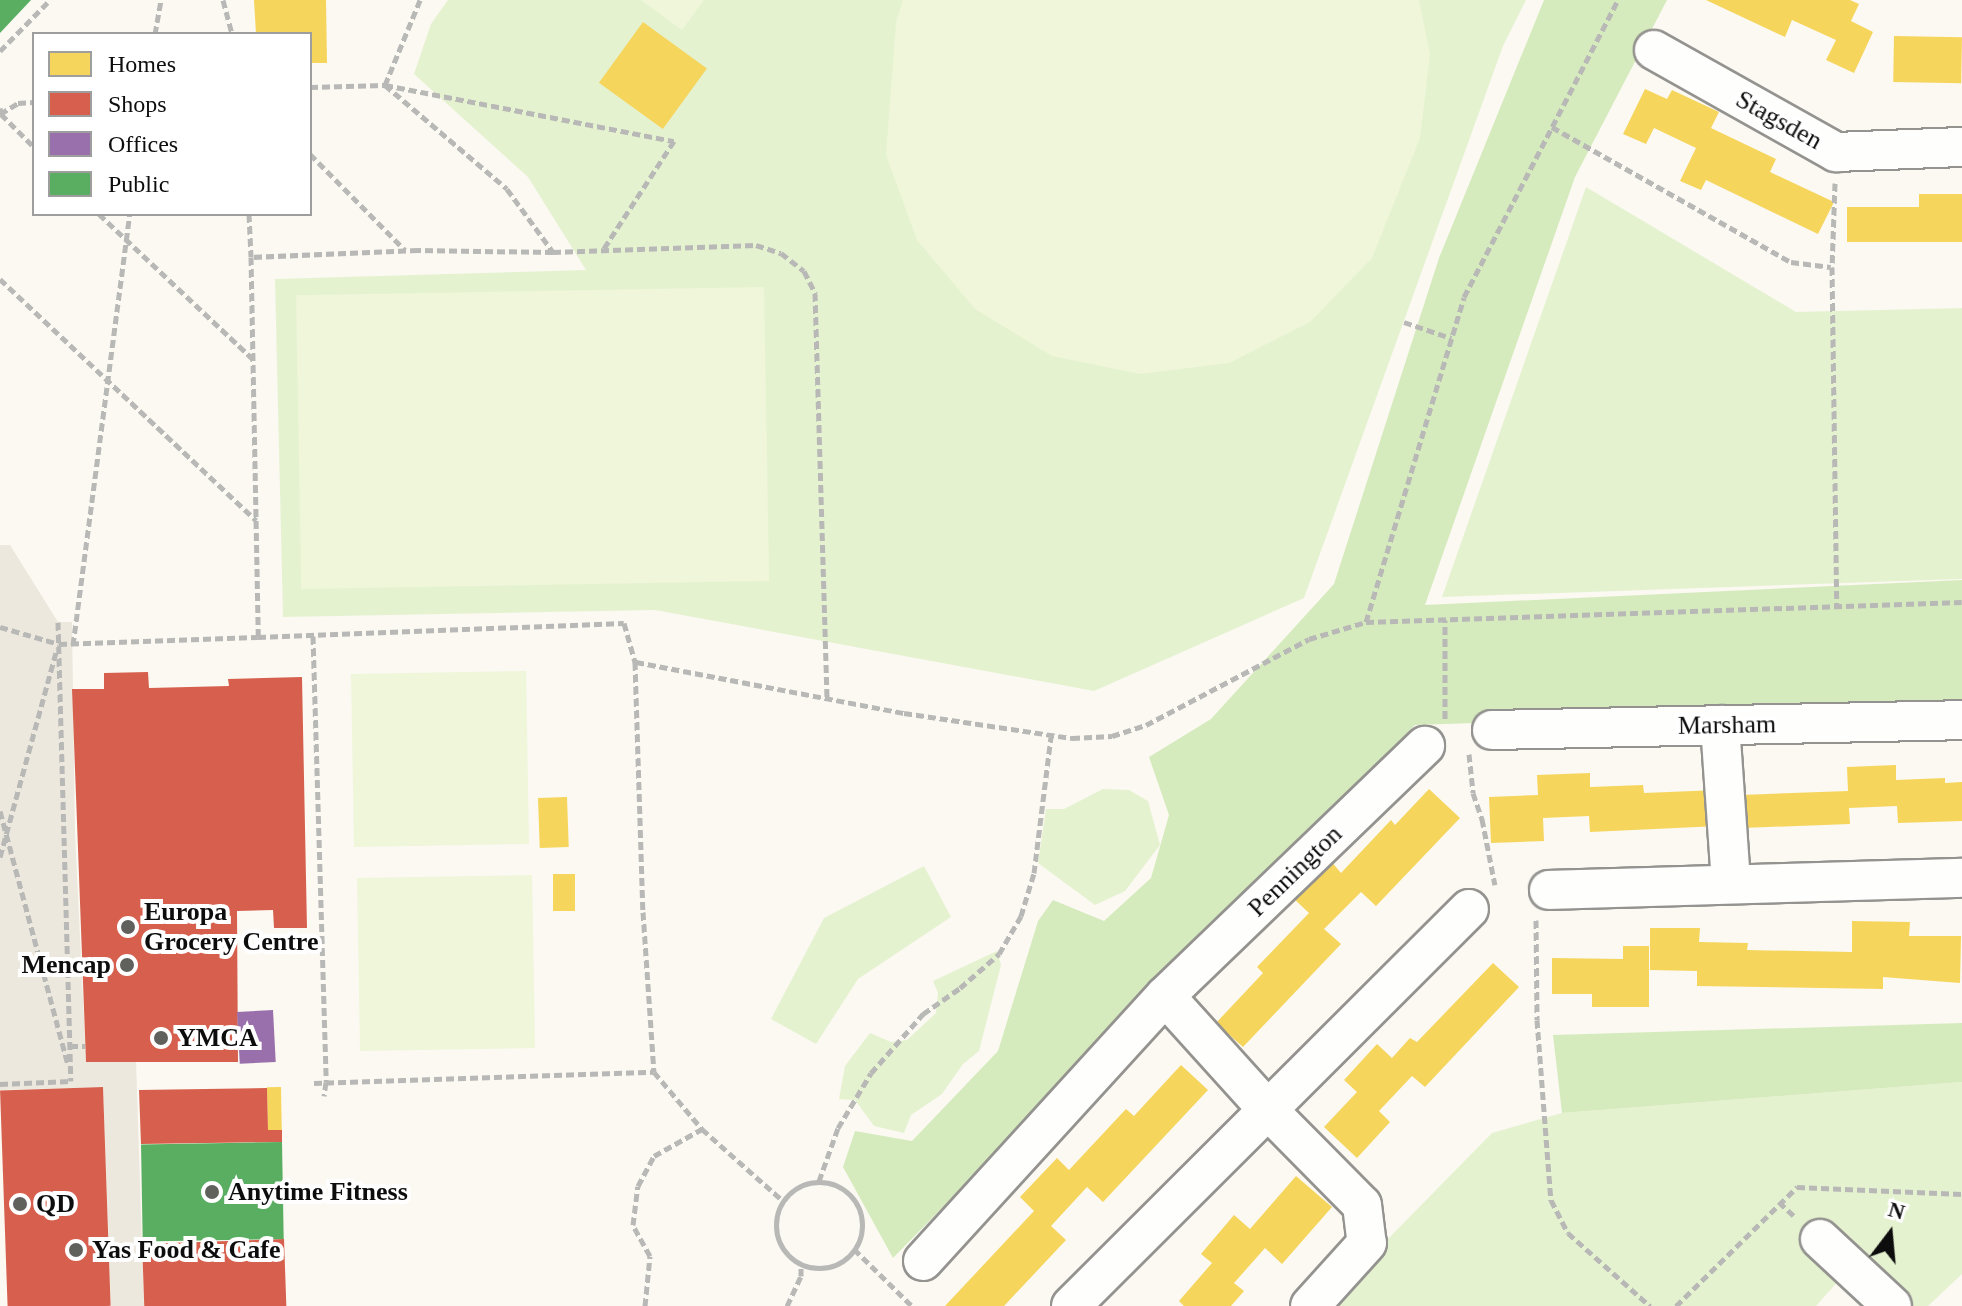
<!DOCTYPE html>
<style>
body{margin:0}
#map{position:relative;width:1962px;height:1306px;overflow:hidden;background:#fbf9f2;font-family:Georgia,serif}
div>[style]{position:absolute}
[style*='--x']{left:calc(var(--x)*1px);top:calc(var(--y)*1px);width:calc(var(--w)*1px);rotate:calc(var(--a)*1deg)}
.green>*{inset:0;background:#e5f2d0}
.forest>*{inset:0;background:#d6ebbd}
.pitch>*{inset:0;background:#eff6da;transform-origin:0 0}
.plaza>*{inset:0;background:#ece8dd}
.homes>*{inset:0;background:#f6d55c;transform-origin:0 0}
.shops>*{inset:0;background:#d6604d;transform-origin:0 0}
.offices>*{inset:0;background:#9970ab;transform-origin:0 0}
.public>*{inset:0;background:#5aae61;transform-origin:0 0}
.path>*{height:5px;margin-top:-2.5px;transform-origin:0;background:repeating-linear-gradient(90deg,#b8b8b6 0 8px,transparent 0 12px)}
.path>.ring{margin:-2.5px;padding:0;box-sizing:content-box;background:none;border:5px solid #b8b8b6;border-radius:50%}
.roads{filter:drop-shadow(2px 0 #949390) drop-shadow(-2px 0 #949390) drop-shadow(0 2px #949390) drop-shadow(0 -2px #949390)}
.minor>*{height:38px;margin:-19px;padding:0 19px;transform-origin:19px;border-radius:19px;background:#fefefd}
.dots>*{width:22px;height:22px;translate:-50% -50%;box-sizing:border-box;border:4px solid #fff;border-radius:50%}
span{translate:-50% -50%;white-space:nowrap;text-align:center;line-height:1.15;-webkit-text-stroke:8px #fff;paint-order:stroke}
.street-label{font-size:26px;color:#0d0d0d}
.poi-label{font-size:26px;color:#0d0d0d;font-weight:700}
.left{translate:0 -50%;text-align:left}
.right{translate:-100% -50%;text-align:right}
.legend{position:absolute;left:32px;top:32px;width:280px;height:184px;box-sizing:border-box;background:#fff;border:2px solid #9e9e9e;margin:0;padding:10px 14px;list-style:none;font-size:24px;color:#0d0d0d}
.legend li{display:flex;align-items:center;gap:16px;height:40px}
.legend b{width:40px;border:2px solid #9e9e9e}
.north{position:absolute;left:1850px;top:1194px;width:80px;height:80px;-webkit-text-stroke:6px #fff;paint-order:stroke;rotate:16deg;font-size:22px;font-weight:700;line-height:32px;text-align:center;color:#0d0d0d}
.north::after{content:'';display:block;margin:auto;width:28px;height:36px;background:#0d0d0d;clip-path:polygon(50% 0,100% 100%,50% 72%,0 100%)}
</style>
<div id="map">
<div class="green">
<div style="clip-path:polygon(448px 0,1526px 0,1503px 46px,1304px 598px,1094px 691px,655px 610px,283px 617px,275px 279px,586px 270px,528px 177px,414px 74px,431px 24px)"></div>
<div style="clip-path:polygon(1586px 187px,1796px 312px,1962px 308px,1962px 579px,1442px 597px)"></div>
<div style="clip-path:polygon(1103px 789px,1129px 790px,1148px 801px,1160px 845px,1125px 891px,1095px 905px,1038px 863px,1046px 809px,1064px 809px)"></div>
<div style="clip-path:polygon(924px 866px,951px 917px,858px 979px,816px 1044px,771px 1019px,824px 918px)"></div>
<div style="clip-path:polygon(997px 951px,1001px 965px,979px 1051px,963px 1064px,942px 1094px,911px 1115px,904px 1133px,874px 1126px,855px 1100px,839px 1099px,845px 1066px,870px 1033px,891px 1042px,907px 1040px,936px 1013px,938px 993px,933px 981px)"></div>
<div style="clip-path:polygon(1962px 1082px,1962px 1274px,1928px 1306px,1910px 1306px,1856px 1261px,1816px 1306px,1322px 1306px,1492px 1133px,1562px 1113px)"></div>
</div>
<div class="forest">
<div style="clip-path:polygon(1544px 0,1667px 0,1575px 177px,1425px 605px,1962px 580px,1962px 706px,1415px 725px,893px 1258px,843px 1167px,855px 1131px,912px 1141px,998px 1051px,1038px 921px,1053px 900px,1104px 921px,1151px 878px,1169px 815px,1149px 757px,1211px 719px,1334px 584px,1439px 258px)"></div>
<div style="clip-path:polygon(1962px 1023px,1962px 1082px,1562px 1113px,1553px 1035px)"></div>
</div>
<div class="pitch">
<div style="clip-path:polygon(641px 0,704px 0,682px 30px)"></div>
<div style="clip-path:polygon(903px 0,1419px 0,1430px 54px,1420px 138px,1372px 258px,1310px 322px,1229px 363px,1140px 374px,1052px 356px,975px 309px,917px 240px,886px 155px,896px 22px)"></div>
<div style="left:764px;top:287px;width:294px;height:468px;rotate:89deg"></div>
<div style="left:526px;top:671px;width:173px;height:175px;rotate:89deg"></div>
<div style="left:532px;top:875px;width:173px;height:175px;rotate:89deg"></div>
</div>
<div class="plaza">
<div style="clip-path:polygon(0 545px,10px 545px,58px 622px,72px 622px,75px 833px,86px 1061px,136px 1061px,144px 1306px,111px 1306px,103px 1087px,0 1090px)"></div>
</div>
<div class="homes">
<div style="clip-path:polygon(254px 0,326px 0,327px 63px,310px 63px,310px 34px,256px 34px)"></div>
<div style="clip-path:polygon(1706px 0,1850px 0,1859px 4px,1851px 21px,1873px 32px,1854px 73px,1826px 60px,1836px 40px,1792px 20px,1785px 37px)"></div>
<div style="left:643px;top:22px;width:79px;height:75px;rotate:36deg"></div>
<div style="left:1894px;top:36px;width:68px;height:46px;rotate:1deg"></div>
<div style="clip-path:polygon(1645px 89px,1667px 99px,1672px 90px,1719px 112px,1711px 128px,1776px 159px,1770px 172px,1834px 202px,1818px 234px,1706px 180px,1701px 190px,1680px 181px,1696px 148px,1654px 128px,1646px 144px,1623px 134px)"></div>
<div style="clip-path:polygon(1919px 194px,1962px 194px,1962px 242px,1847px 242px,1847px 207px,1919px 207px)"></div>
<div style="clip-path:polygon(1896px 765px,1896px 780px,1945px 778px,1945px 783px,1962px 782px,1962px 821px,1898px 823px,1897px 806px,1849px 808px,1850px 824px,1742px 828px,1741px 795px,1848px 791px,1847px 767px)"></div>
<div style="clip-path:polygon(1590px 773px,1590px 787px,1643px 785px,1644px 793px,1717px 790px,1719px 826px,1590px 832px,1589px 816px,1543px 818px,1544px 841px,1491px 843px,1489px 797px,1538px 795px,1537px 775px)"></div>
<div style="clip-path:polygon(1429px 789px,1460px 818px,1376px 906px,1361px 892px,1324px 929px,1341px 944px,1243px 1047px,1216px 1023px,1263px 973px,1257px 967px,1309px 913px,1292px 897px,1330px 860px,1341px 873px,1391px 820px,1395px 825px)"></div>
<div style="left:567px;top:797px;width:50px;height:29px;rotate:88deg"></div>
<div style="left:553px;top:874px;width:22px;height:37px"></div>
<div style="clip-path:polygon(1852px 921px,1910px 922px,1909px 936px,1961px 936px,1960px 983px,1883px 977px,1883px 989px,1697px 986px,1697px 971px,1650px 970px,1650px 928px,1700px 928px,1699px 942px,1748px 943px,1747px 950px,1852px 952px)"></div>
<div style="clip-path:polygon(1623px 946px,1649px 946px,1649px 1007px,1592px 1007px,1592px 994px,1552px 994px,1552px 958px,1623px 959px)"></div>
<div style="clip-path:polygon(1493px 963px,1519px 987px,1425px 1087px,1412px 1076px,1379px 1111px,1390px 1122px,1357px 1158px,1324px 1127px,1357px 1092px,1344px 1080px,1377px 1044px,1392px 1058px,1410px 1038px,1417px 1042px)"></div>
<div style="clip-path:polygon(1181px 1065px,1208px 1090px,1103px 1202px,1087px 1187px,1051px 1226px,1066px 1240px,1004px 1306px,945px 1306px,1034px 1211px,1020px 1197px,1057px 1158px,1069px 1170px,1126px 1109px,1134px 1116px)"></div>
<div style="left:281px;top:1087px;width:43px;height:14px;rotate:89deg"></div>
<div style="clip-path:polygon(1296px 1176px,1332px 1207px,1282px 1264px,1265px 1248px,1234px 1283px,1244px 1291px,1231px 1306px,1184px 1306px,1179px 1301px,1212px 1263px,1201px 1254px,1234px 1215px,1250px 1229px)"></div>
</div>
<div class="shops">
<div style="clip-path:polygon(148px 672px,149px 688px,229px 686px,228px 679px,302px 677px,307px 928px,274px 928px,273px 910px,237px 911px,238px 1062px,86px 1062px,72px 689px,104px 689px,104px 673px)"></div>
<div style="left:103px;top:1087px;width:219px;height:103px;rotate:88deg"></div>
<div style="clip-path:polygon(267px 1088px,268px 1130px,282px 1130px,282px 1142px,141px 1144px,139px 1090px)"></div>
<div style="left:284px;top:1239px;width:67px;height:142px;rotate:88deg"></div>
</div>
<div class="offices">
<div style="left:273px;top:1010px;width:52px;height:36px;rotate:87deg"></div>
</div>
<div class="public">
<div style="clip-path:polygon(0 0,31px 0,0 33px)"></div>
<div style="left:282px;top:1142px;width:97px;height:141px;rotate:89deg"></div>
</div>
<div class="path">
<div style="--x:223;--y:0;--w:35;--a:75"></div>
<div style="--x:155;--y:34;--w:35;--a:-80"></div>
<div style="--x:0;--y:51;--w:71;--a:-45.6"></div>
<div style="--x:385;--y:85;--w:160;--a:40.4"></div>
<div style="--x:507;--y:189;--w:78;--a:53.9"></div>
<div style="--x:553;--y:252;--w:135;--a:-179.2"></div>
<div style="--x:418;--y:250;--w:167;--a:177.6"></div>
<div style="--x:251;--y:257;--w:380;--a:88.9"></div>
<div style="--x:258;--y:637;--w:366;--a:-2.2"></div>
<div style="--x:624;--y:623;--w:41;--a:74.2"></div>
<div style="--x:635;--y:662;--w:250;--a:88.2"></div>
<div style="--x:643;--y:912;--w:160;--a:86.1"></div>
<div style="--x:654;--y:1072;--w:75;--a:49.9"></div>
<div style="--x:702;--y:1129;--w:108;--a:41.6"></div>
<div style="--x:385;--y:85;--w:92;--a:-67.6"></div>
<div style="--x:310;--y:87;--w:75;--a:-1.5"></div>
<div style="--x:385;--y:85;--w:294;--a:11"></div>
<div style="--x:674;--y:141;--w:130;--a:123.1"></div>
<div style="--x:0;--y:108;--w:6;--a:81"></div>
<div style="--x:1;--y:114;--w:47;--a:45"></div>
<div style="--x:0;--y:114;--w:21;--a:-31"></div>
<div style="--x:18;--y:103;--w:16;--a:-4"></div>
<div style="--x:1552;--y:127;--w:274;--a:29.5"></div>
<div style="--x:1791;--y:262;--w:40;--a:7.1"></div>
<div style="--x:310;--y:154;--w:135;--a:45.3"></div>
<div style="--x:1835;--y:183;--w:84;--a:92"></div>
<div style="--x:1832;--y:267;--w:339;--a:89.2"></div>
<div style="--x:99;--y:214;--w:212;--a:43.3"></div>
<div style="--x:249;--y:214;--w:43;--a:87.3"></div>
<div style="--x:553;--y:252;--w:203;--a:-2"></div>
<div style="--x:756;--y:245;--w:26;--a:18"></div>
<div style="--x:781;--y:253;--w:29;--a:38"></div>
<div style="--x:804;--y:271;--w:25;--a:63"></div>
<div style="--x:815;--y:293;--w:406;--a:88.3"></div>
<div style="--x:0;--y:279;--w:352;--a:43.3"></div>
<div style="--x:1404;--y:322;--w:50;--a:18.8"></div>
<div style="--x:58;--y:622;--w:459;--a:88.4"></div>
<div style="--x:1366;--y:622;--w:339;--a:-73.2"></div>
<div style="--x:1464;--y:297;--w:335;--a:-62.6"></div>
<div style="--x:0;--y:627;--w:61;--a:16.1"></div>
<div style="--x:59;--y:644;--w:199;--a:-2"></div>
<div style="--x:313;--y:636;--w:446;--a:88.3"></div>
<div style="--x:326;--y:1082;--w:14;--a:98"></div>
<div style="--x:73;--y:645;--w:435;--a:-82.5"></div>
<div style="--x:636;--y:662;--w:273;--a:10.8"></div>
<div style="--x:904;--y:713;--w:170;--a:8.5"></div>
<div style="--x:1072;--y:738;--w:40;--a:-2.9"></div>
<div style="--x:1112;--y:736;--w:36;--a:-18"></div>
<div style="--x:1146;--y:725;--w:184;--a:-27.8"></div>
<div style="--x:1309;--y:639;--w:59;--a:-16.6"></div>
<div style="--x:1366;--y:622;--w:596;--a:-1.92"></div>
<div style="--x:1445;--y:719;--w:99;--a:-90"></div>
<div style="--x:1469;--y:754;--w:39;--a:84"></div>
<div style="--x:1473;--y:793;--w:28;--a:71"></div>
<div style="--x:1482;--y:819;--w:67;--a:78.9"></div>
<div style="--x:0;--y:811;--w:262;--a:75"></div>
<div style="--x:0;--y:857;--w:216;--a:-74.7"></div>
<div style="--x:1536;--y:920;--w:100;--a:89.4"></div>
<div style="--x:1537;--y:1020;--w:181;--a:85.6"></div>
<div style="--x:1551;--y:1200;--w:37;--a:63"></div>
<div style="--x:1568;--y:1233;--w:110;--a:41.7"></div>
<div style="--x:70;--y:1046;--w:15;--a:0"></div>
<div style="--x:314;--y:1083;--w:340;--a:-1.9"></div>
<div style="--x:0;--y:1084;--w:71;--a:-2.4"></div>
<div style="--x:819;--y:1181;--w:56;--a:-70.3"></div>
<div style="--x:838;--y:1128;--w:64;--a:-59"></div>
<div style="--x:871;--y:1073;--w:79;--a:-48.6"></div>
<div style="--x:923;--y:1014;--w:45;--a:-35.1"></div>
<div style="--x:960;--y:988;--w:52;--a:-41.1"></div>
<div style="--x:999;--y:954;--w:44;--a:-59.9"></div>
<div style="--x:1021;--y:916;--w:45;--a:-73.2"></div>
<div style="--x:1034;--y:873;--w:137;--a:-82.9"></div>
<div class="ring" style="left:776px;top:1182px;width:81px;height:81px"></div>
<div style="--x:1779;--y:1202;--w:23;--a:43"></div>
<div style="--x:854;--y:1249;--w:81;--a:44.5"></div>
<div style="--x:645;--y:1306;--w:50;--a:-84.3"></div>
<div style="--x:650;--y:1256;--w:35;--a:-119"></div>
<div style="--x:633;--y:1225;--w:39;--a:-83"></div>
<div style="--x:638;--y:1186;--w:34;--a:-62"></div>
<div style="--x:654;--y:1156;--w:55;--a:-29.4"></div>
<div style="--x:787;--y:1306;--w:33;--a:-65"></div>
<div style="--x:801;--y:1276;--w:12;--a:-90"></div>
<div style="--x:1676;--y:1306;--w:170;--a:-44.5"></div>
<div style="--x:1797;--y:1187;--w:165;--a:2.4"></div>
</div>
<div class="roads">
<div class="minor">
<div style="--x:1654;--y:50;--w:209;--a:29.3"></div>
<div style="--x:1836;--y:152;--w:126;--a:-2.3"></div>
<div style="--x:1720;--y:725;--w:159;--a:86"></div>
<div style="--x:1492;--y:730;--w:470;--a:-1.2"></div>
<div style="--x:1549;--y:890;--w:413;--a:-1.7"></div>
<div style="--x:1165;--y:996;--w:155;--a:47.9"></div>
<div style="--x:1269;--y:1111;--w:132;--a:45.3"></div>
<div style="--x:1362;--y:1205;--w:38;--a:83"></div>
<div style="--x:1367;--y:1243;--w:85;--a:132.1"></div>
<div style="--x:1820;--y:1239;--w:98;--a:42.9"></div>
<div style="--x:923;--y:1261;--w:359;--a:-47.6"></div>
<div style="--x:1165;--y:996;--w:361;--a:-43.9"></div>
<div style="--x:1071;--y:1306;--w:562;--a:-44.93"></div>
</div>
</div>
<div class="dots">
<div style="left:128px;top:927px;background:#60605d"></div>
<div style="left:127px;top:965px;background:#60605d"></div>
<div style="left:161px;top:1038px;background:#60605d"></div>
<div style="left:212px;top:1192px;background:#60605d"></div>
<div style="left:20px;top:1204px;background:#60605d"></div>
<div style="left:76px;top:1250px;background:#60605d"></div>
</div>
<div class="street-label">
<span style="left:1779px;top:120px;rotate:29deg">Stagsden</span>
<span style="left:1727px;top:725px;rotate:-1deg">Marsham</span>
<span style="left:1295px;top:871px;rotate:-44deg">Pennington</span>
</div>
<div class="poi-label">
<span class="left" style="left:144px;top:927px">Europa<br>Grocery Centre</span>
<span class="right" style="left:111px;top:965px">Mencap</span>
<span class="left" style="left:177px;top:1038px">YMCA</span>
<span class="left" style="left:228px;top:1192px">Anytime Fitness</span>
<span class="left" style="left:36px;top:1204px">QD</span>
<span class="left" style="left:92px;top:1250px">Yas Food &amp; Cafe</span>
</div>
<ul class="legend">
<li><b style="height:22px;background:#f6d55c"></b>Homes</li>
<li><b style="height:22px;background:#d6604d"></b>Shops</li>
<li><b style="height:22px;background:#9970ab"></b>Offices</li>
<li><b style="height:22px;background:#5aae61"></b>Public</li>
</ul>
<div class="north">N</div>
</div>
